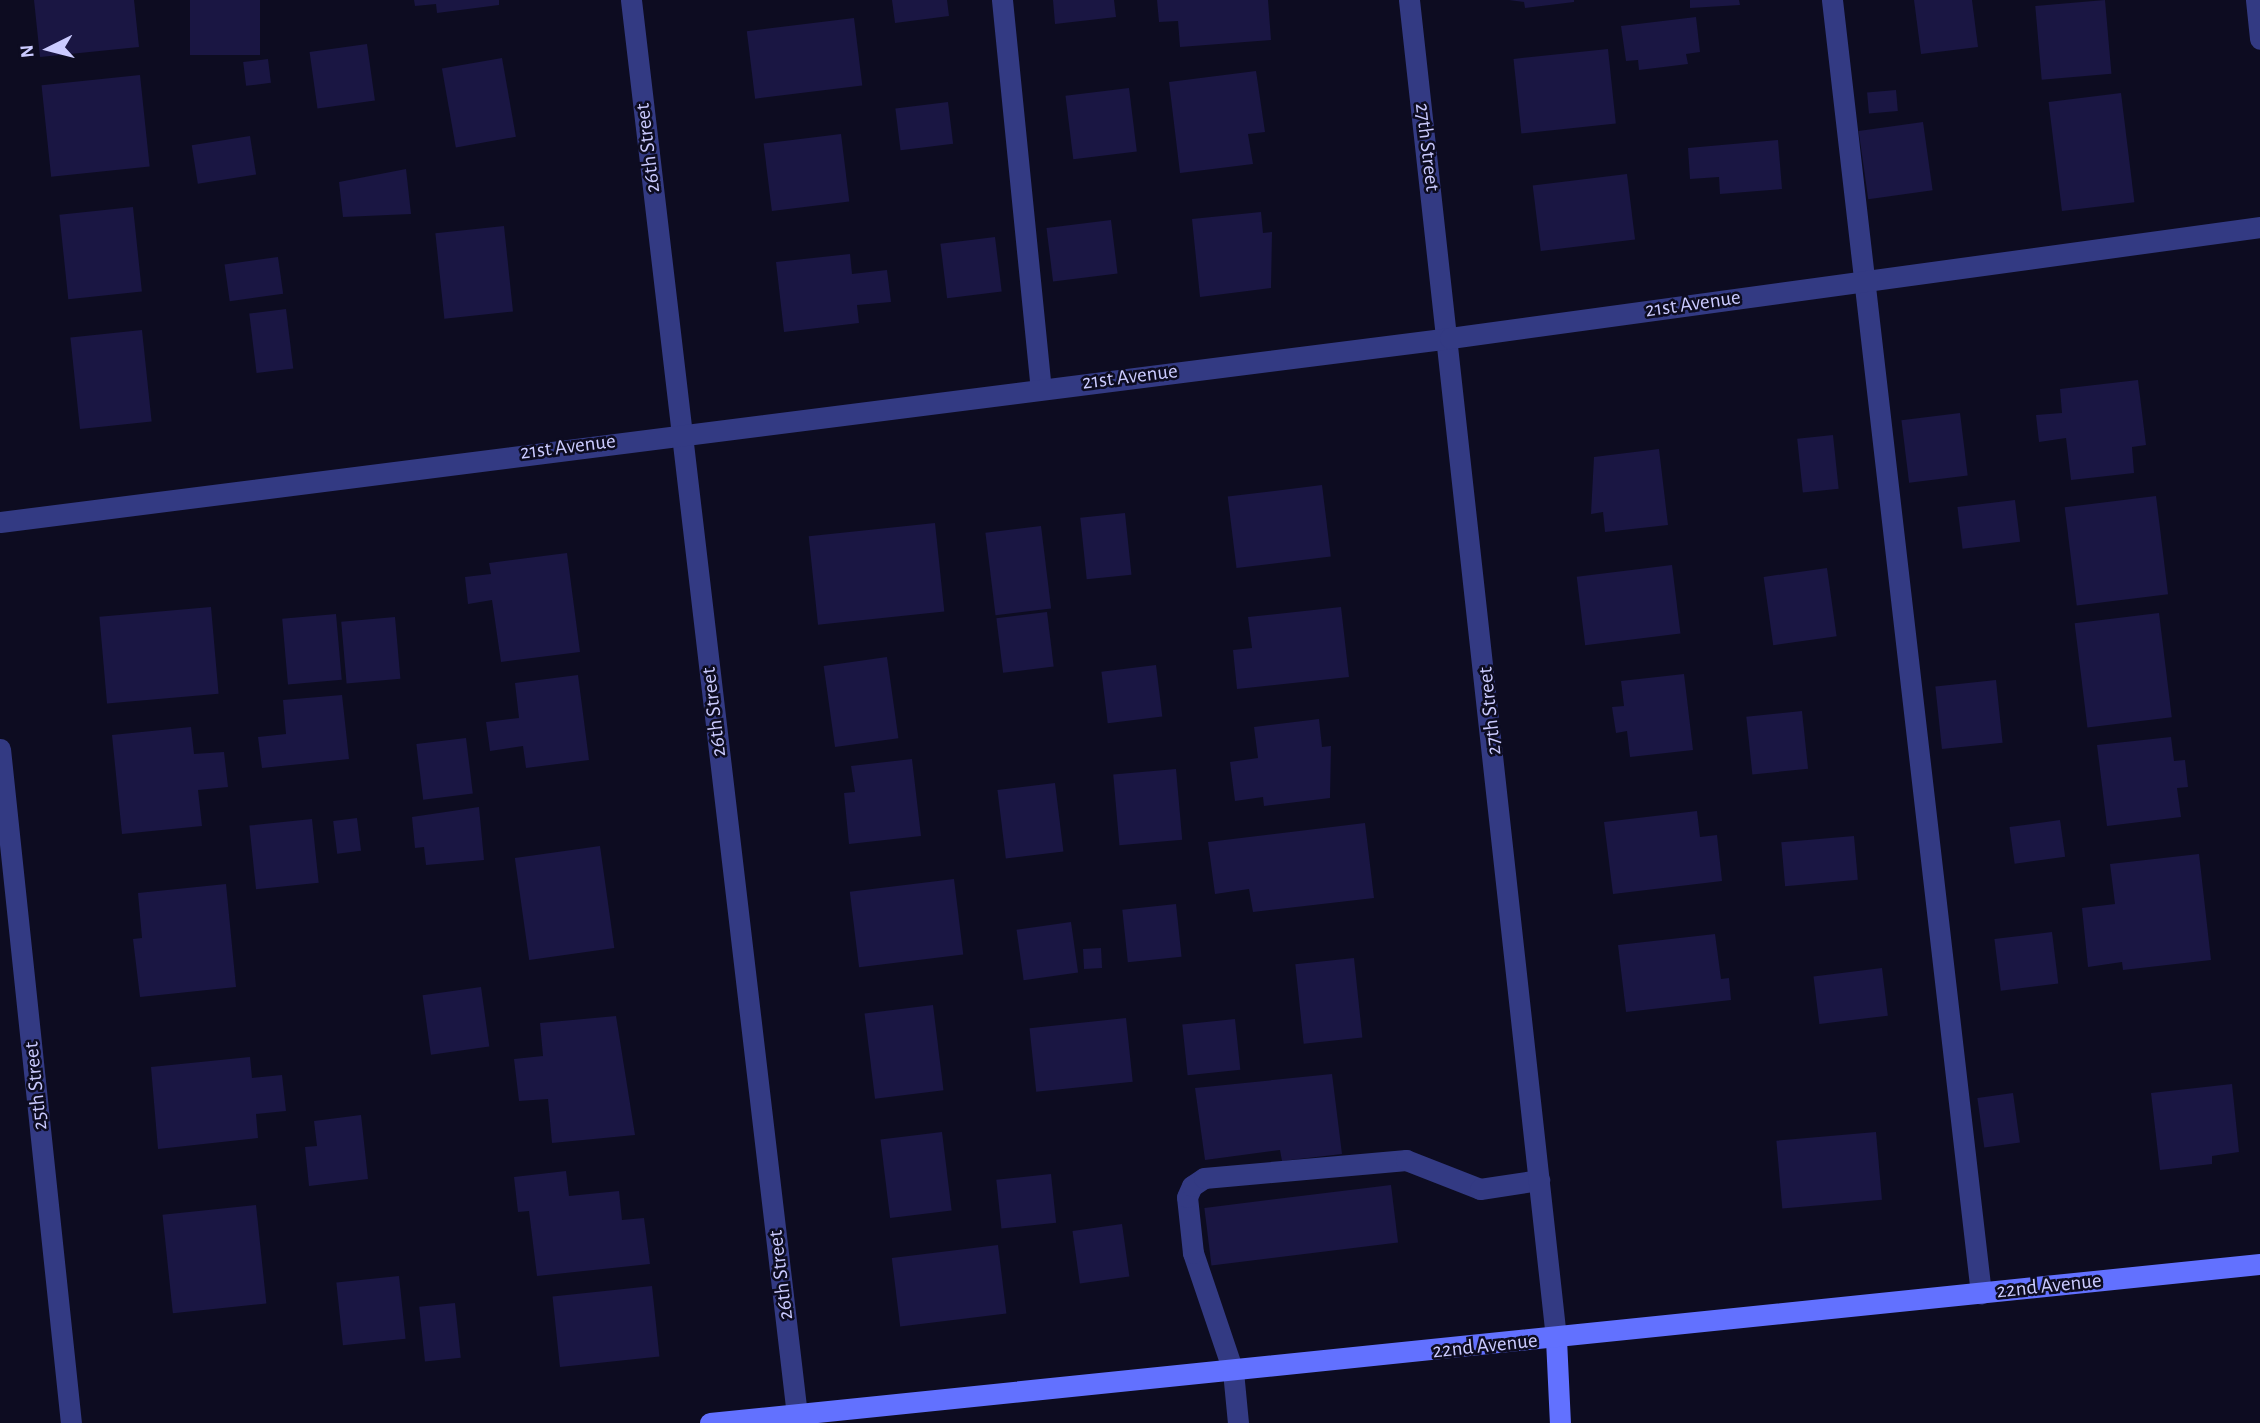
<!DOCTYPE html>
<style>
body{margin:0}
#map{position:relative;width:2260px;height:1423px;overflow:hidden;background:#0d0c21;font-family:"Alegreya Sans",sans-serif}
div>[style]{position:absolute}
[style*='--x']{left:calc(var(--x)*1px);top:calc(var(--y)*1px);width:calc(var(--w)*1px);rotate:calc(var(--a)*1deg)}
.building>*{inset:0;background:#1a1643;transform-origin:0 0}
.lane>*{height:21px;margin:-10.5px;padding:0 10.5px;transform-origin:10.5px;border-radius:10.5px;background:#333a83}
.street>*{height:21px;margin:-10.5px;padding:0 10.5px;transform-origin:10.5px;border-radius:10.5px;background:#333a83}
.secondary>*{height:21px;margin:-10.5px;padding:0 10.5px;transform-origin:10.5px;border-radius:10.5px;background:#6271ff}
span{translate:-50% -50%;white-space:nowrap;text-align:center;line-height:1.15;-webkit-text-stroke:5px #0d0c21;paint-order:stroke}
.street-label{font-size:21px;color:#cbcbff}
.north{position:absolute;left:14px;top:14px;width:70px;height:70px;-webkit-text-stroke:5px #0d0c21;paint-order:stroke;rotate:264deg;font-size:19px;font-weight:700;line-height:28px;text-align:center;color:#cbcbff}
.north::after{content:'';display:block;margin:auto;width:24px;height:32px;background:#cbcbff;clip-path:polygon(50% 0,100% 100%,50% 72%,0 100%)}
</style>
<div id="map">
<div class="building">
<div style="clip-path:polygon(34px 0,134px 0,139px 47px,40px 57px)"></div>
<div style="left:190px;top:0;width:70px;height:55px"></div>
<div style="clip-path:polygon(414px 0,499px 0,499px 5px,437px 13px,436px 4px,415px 6px)"></div>
<div style="clip-path:polygon(892px 0,947px 0,949px 16px,895px 23px)"></div>
<div style="clip-path:polygon(1053px 0,1114px 0,1116px 17px,1055px 24px)"></div>
<div style="clip-path:polygon(1157px 0,1268px 0,1271px 40px,1180px 47px,1178px 21px,1159px 22px)"></div>
<div style="clip-path:polygon(1509px 0,1574px 0,1574px 2px,1525px 8px,1524px 2px)"></div>
<div style="clip-path:polygon(1690px 0,1739px 0,1740px 5px,1690px 8px)"></div>
<div style="clip-path:polygon(1914px 0,1972px 0,1978px 47px,1921px 54px)"></div>
<div style="left:2105px;top:0;width:74px;height:70px;rotate:85deg"></div>
<div style="clip-path:polygon(1696px 17px,1700px 52px,1686px 54px,1688px 64px,1639px 70px,1638px 60px,1626px 61px,1621px 26px)"></div>
<div style="left:854px;top:18px;width:68px;height:108px;rotate:83deg"></div>
<div style="left:367px;top:44px;width:57px;height:58px;rotate:82deg"></div>
<div style="left:1608px;top:49px;width:75px;height:95px;rotate:84deg"></div>
<div style="left:502px;top:58px;width:80px;height:61px;rotate:80deg"></div>
<div style="left:268px;top:59px;width:24px;height:25px;rotate:83deg"></div>
<div style="clip-path:polygon(1256px 71px,1265px 132px,1248px 134px,1253px 164px,1180px 173px,1169px 82px)"></div>
<div style="left:140px;top:75px;width:92px;height:99px;rotate:84deg"></div>
<div style="left:1129px;top:88px;width:64px;height:64px;rotate:83deg"></div>
<div style="left:1896px;top:90px;width:21px;height:29px;rotate:85deg"></div>
<div style="left:2121px;top:93px;width:110px;height:73px;rotate:83deg"></div>
<div style="left:948px;top:102px;width:42px;height:53px;rotate:83deg"></div>
<div style="left:1923px;top:122px;width:69px;height:65px;rotate:82deg"></div>
<div style="left:841px;top:134px;width:68px;height:78px;rotate:83deg"></div>
<div style="left:250px;top:136px;width:39px;height:59px;rotate:81deg"></div>
<div style="clip-path:polygon(1778px 140px,1782px 189px,1720px 194px,1719px 177px,1690px 179px,1688px 148px)"></div>
<div style="clip-path:polygon(406px 169px,411px 214px,343px 217px,339px 182px)"></div>
<div style="left:1627px;top:174px;width:66px;height:95px;rotate:83deg"></div>
<div style="left:133px;top:207px;width:85px;height:74px;rotate:84deg"></div>
<div style="clip-path:polygon(1261px 212px,1263px 233px,1272px 232px,1271px 288px,1200px 297px,1192px 219px)"></div>
<div style="left:1111px;top:220px;width:54px;height:65px;rotate:83deg"></div>
<div style="left:504px;top:226px;width:86px;height:69px;rotate:84deg"></div>
<div style="left:995px;top:237px;width:55px;height:55px;rotate:83deg"></div>
<div style="clip-path:polygon(850px 254px,852px 274px,887px 270px,891px 302px,857px 305px,859px 323px,784px 332px,776px 262px)"></div>
<div style="left:278px;top:257px;width:37px;height:54px;rotate:82deg"></div>
<div style="left:286px;top:309px;width:60px;height:37px;rotate:83deg"></div>
<div style="left:142px;top:330px;width:92px;height:72px;rotate:84deg"></div>
<div style="clip-path:polygon(2138px 380px,2146px 445px,2132px 447px,2134px 473px,2071px 480px,2066px 438px,2039px 442px,2036px 415px,2062px 413px,2060px 389px)"></div>
<div style="left:1960px;top:413px;width:63px;height:59px;rotate:83deg"></div>
<div style="left:1833px;top:435px;width:54px;height:36px;rotate:84deg"></div>
<div style="clip-path:polygon(1659px 449px,1668px 525px,1605px 532px,1603px 512px,1591px 514px,1594px 457px)"></div>
<div style="left:1322px;top:485px;width:72px;height:95px;rotate:83deg"></div>
<div style="left:2156px;top:496px;width:99px;height:92px;rotate:83deg"></div>
<div style="left:2015px;top:500px;width:42px;height:58px;rotate:83deg"></div>
<div style="left:1125px;top:513px;width:62px;height:45px;rotate:84deg"></div>
<div style="left:935px;top:523px;width:89px;height:127px;rotate:84deg"></div>
<div style="left:1041px;top:526px;width:83px;height:56px;rotate:83deg"></div>
<div style="clip-path:polygon(567px 553px,580px 652px,501px 662px,492px 600px,468px 604px,465px 577px,491px 574px,489px 563px)"></div>
<div style="left:1672px;top:565px;width:69px;height:96px;rotate:83deg"></div>
<div style="left:1827px;top:568px;width:69px;height:64px;rotate:82deg"></div>
<div style="left:211px;top:607px;width:87px;height:112px;rotate:85deg"></div>
<div style="clip-path:polygon(1341px 607px,1349px 677px,1237px 689px,1233px 650px,1252px 648px,1248px 617px)"></div>
<div style="left:1047px;top:612px;width:55px;height:51px;rotate:83deg"></div>
<div style="left:2159px;top:613px;width:105px;height:85px;rotate:83deg"></div>
<div style="left:336px;top:614px;width:66px;height:54px;rotate:85deg"></div>
<div style="left:395px;top:617px;width:62px;height:54px;rotate:85deg"></div>
<div style="left:887px;top:657px;width:82px;height:64px;rotate:82deg"></div>
<div style="left:1156px;top:665px;width:52px;height:55px;rotate:83deg"></div>
<div style="clip-path:polygon(1684px 674px,1693px 750px,1630px 757px,1627px 731px,1616px 733px,1612px 707px,1624px 706px,1621px 681px)"></div>
<div style="clip-path:polygon(578px 675px,589px 760px,526px 768px,523px 746px,490px 751px,486px 722px,519px 718px,515px 683px)"></div>
<div style="left:1996px;top:680px;width:63px;height:61px;rotate:84deg"></div>
<div style="clip-path:polygon(342px 695px,349px 759px,262px 768px,258px 737px,286px 734px,283px 700px)"></div>
<div style="left:1802px;top:711px;width:58px;height:56px;rotate:84deg"></div>
<div style="clip-path:polygon(1319px 719px,1322px 747px,1331px 746px,1330px 798px,1264px 806px,1263px 797px,1235px 801px,1230px 762px,1258px 758px,1254px 727px)"></div>
<div style="clip-path:polygon(191px 727px,194px 754px,224px 752px,228px 787px,198px 790px,202px 826px,122px 834px,112px 735px)"></div>
<div style="clip-path:polygon(2171px 737px,2174px 761px,2185px 760px,2188px 787px,2177px 788px,2181px 817px,2107px 826px,2097px 745px)"></div>
<div style="left:466px;top:738px;width:56px;height:50px;rotate:83deg"></div>
<div style="clip-path:polygon(912px 759px,921px 836px,849px 844px,844px 793px,855px 792px,851px 766px)"></div>
<div style="left:1176px;top:769px;width:71px;height:63px;rotate:85deg"></div>
<div style="left:1055px;top:783px;width:69px;height:58px;rotate:83deg"></div>
<div style="clip-path:polygon(479px 807px,484px 860px,426px 865px,424px 847px,415px 848px,412px 817px)"></div>
<div style="clip-path:polygon(1697px 811px,1700px 837px,1717px 835px,1722px 881px,1613px 894px,1604px 822px)"></div>
<div style="left:357px;top:818px;width:33px;height:24px;rotate:83deg"></div>
<div style="left:312px;top:819px;width:64px;height:63px;rotate:84deg"></div>
<div style="left:2060px;top:820px;width:37px;height:51px;rotate:82deg"></div>
<div style="clip-path:polygon(1365px 823px,1374px 898px,1253px 912px,1249px 889px,1215px 894px,1208px 842px)"></div>
<div style="left:1854px;top:836px;width:44px;height:73px;rotate:85deg"></div>
<div style="left:600px;top:846px;width:103px;height:86px;rotate:82deg"></div>
<div style="clip-path:polygon(2199px 854px,2211px 960px,2123px 970px,2122px 962px,2088px 967px,2082px 908px,2115px 904px,2110px 864px)"></div>
<div style="left:954px;top:879px;width:76px;height:105px;rotate:83deg"></div>
<div style="clip-path:polygon(226px 884px,236px 987px,140px 997px,133px 939px,142px 938px,138px 893px)"></div>
<div style="left:1176px;top:904px;width:53px;height:54px;rotate:84deg"></div>
<div style="left:1071px;top:922px;width:51px;height:55px;rotate:82deg"></div>
<div style="left:2052px;top:932px;width:52px;height:58px;rotate:83deg"></div>
<div style="clip-path:polygon(1715px 934px,1721px 979px,1729px 978px,1731px 1000px,1626px 1012px,1618px 945px)"></div>
<div style="left:1101px;top:948px;width:20px;height:18px;rotate:87deg"></div>
<div style="left:1354px;top:958px;width:80px;height:59px;rotate:84deg"></div>
<div style="left:1882px;top:968px;width:48px;height:69px;rotate:83deg"></div>
<div style="left:481px;top:987px;width:60px;height:59px;rotate:82deg"></div>
<div style="left:933px;top:1005px;width:86px;height:69px;rotate:83deg"></div>
<div style="clip-path:polygon(616px 1016px,635px 1135px,552px 1143px,548px 1099px,519px 1101px,514px 1059px,543px 1056px,540px 1023px)"></div>
<div style="left:1126px;top:1018px;width:64px;height:97px;rotate:84deg"></div>
<div style="left:1235px;top:1019px;width:51px;height:53px;rotate:84deg"></div>
<div style="clip-path:polygon(250px 1057px,252px 1078px,282px 1075px,286px 1111px,256px 1114px,258px 1138px,158px 1149px,151px 1067px)"></div>
<div style="clip-path:polygon(1332px 1074px,1342px 1154px,1282px 1161px,1280px 1150px,1205px 1160px,1195px 1088px)"></div>
<div style="clip-path:polygon(2232px 1084px,2239px 1152px,2212px 1156px,2212px 1164px,2160px 1170px,2151px 1093px)"></div>
<div style="left:2013px;top:1093px;width:50px;height:36px;rotate:82deg"></div>
<div style="clip-path:polygon(361px 1115px,368px 1179px,309px 1186px,305px 1147px,317px 1146px,314px 1121px)"></div>
<div style="left:942px;top:1132px;width:79px;height:62px;rotate:83deg"></div>
<div style="left:1876px;top:1132px;width:68px;height:100px;rotate:85deg"></div>
<div style="clip-path:polygon(566px 1171px,569px 1196px,619px 1191px,622px 1220px,644px 1218px,650px 1264px,537px 1276px,529px 1211px,518px 1212px,514px 1177px)"></div>
<div style="left:1051px;top:1174px;width:49px;height:55px;rotate:84deg"></div>
<div style="left:1391px;top:1185px;width:58px;height:188px;rotate:83deg"></div>
<div style="left:256px;top:1205px;width:99px;height:94px;rotate:84deg"></div>
<div style="left:1122px;top:1224px;width:53px;height:50px;rotate:82deg"></div>
<div style="left:998px;top:1245px;width:69px;height:107px;rotate:83deg"></div>
<div style="left:399px;top:1276px;width:63px;height:63px;rotate:84deg"></div>
<div style="left:652px;top:1286px;width:71px;height:100px;rotate:84deg"></div>
<div style="left:455px;top:1303px;width:55px;height:36px;rotate:84deg"></div>
</div>
<div class="lane">
<div style="--x:1002;--y:0;--w:390;--a:84.3"></div>
<div style="--x:1832;--y:0;--w:1302;--a:83.43"></div>
<div style="--x:1238;--y:1423;--w:52;--a:-95.5"></div>
<div style="--x:1233;--y:1371;--w:125;--a:-108.7"></div>
<div style="--x:1193;--y:1253;--w:56;--a:-96.1"></div>
<div style="--x:1187;--y:1197;--w:12;--a:-66"></div>
<div style="--x:1192;--y:1186;--w:14;--a:-34"></div>
<div style="--x:1204;--y:1178;--w:203;--a:-5.1"></div>
<div style="--x:1406;--y:1160;--w:79;--a:21.4"></div>
<div style="--x:1480;--y:1189;--w:60;--a:-8.7"></div>
</div>
<div class="street">
<div style="--x:631;--y:0;--w:1433;--a:83.31"></div>
<div style="--x:1409;--y:0;--w:1347;--a:83.73"></div>
<div style="--x:2256;--y:0;--w:39;--a:84"></div>
<div style="--x:0;--y:522;--w:1462;--a:-7.23"></div>
<div style="--x:1450;--y:338;--w:818;--a:-7.8"></div>
<div style="--x:0;--y:749;--w:678;--a:83.99"></div>
</div>
<div class="secondary">
<div style="--x:1556;--y:1339;--w:84;--a:87.3"></div>
<div style="--x:710;--y:1423;--w:1558;--a:-5.86"></div>
</div>
<div class="street-label">
<span style="left:1427px;top:147px;rotate:83deg">27th Street</span>
<span style="left:648px;top:148px;rotate:-97deg">26th Street</span>
<span style="left:1693px;top:304px;rotate:-8deg">21st Avenue</span>
<span style="left:1130px;top:377px;rotate:-7deg">21st Avenue</span>
<span style="left:568px;top:447px;rotate:-7deg">21st Avenue</span>
<span style="left:1490px;top:711px;rotate:-96deg">27th Street</span>
<span style="left:714px;top:712px;rotate:-97deg">26th Street</span>
<span style="left:36px;top:1086px;rotate:-96deg">25th Street</span>
<span style="left:781px;top:1275px;rotate:-97deg">26th Street</span>
<span style="left:2049px;top:1286px;rotate:-6deg">22nd Avenue</span>
<span style="left:1485px;top:1346px;rotate:-6deg">22nd Avenue</span>
</div>
<div class="north">N</div>
</div>
